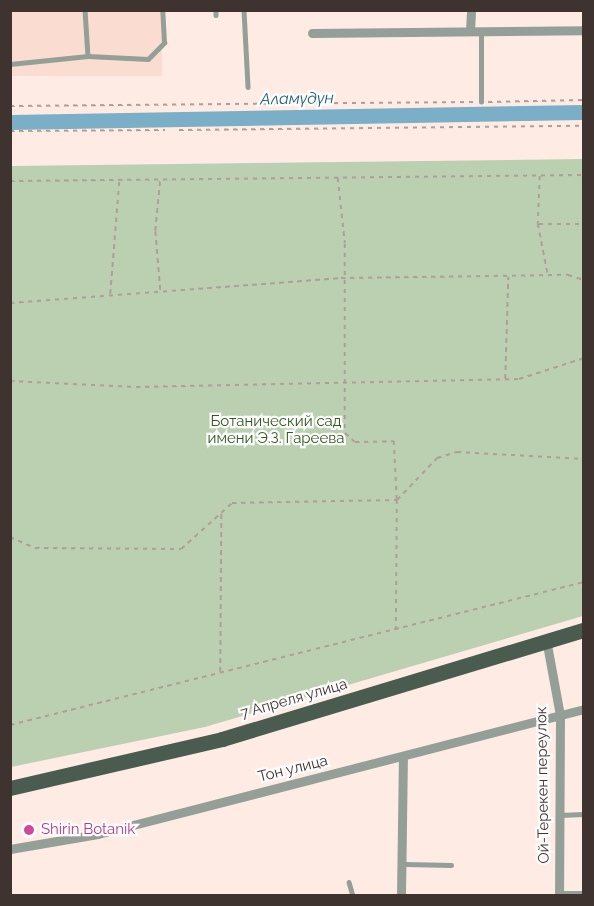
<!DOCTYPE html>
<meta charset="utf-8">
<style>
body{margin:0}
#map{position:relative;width:594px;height:906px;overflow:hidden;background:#feece4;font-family:Raleway,sans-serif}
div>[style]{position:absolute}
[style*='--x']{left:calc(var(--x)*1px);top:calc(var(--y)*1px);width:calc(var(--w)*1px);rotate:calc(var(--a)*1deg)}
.built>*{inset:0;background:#fbdcd0;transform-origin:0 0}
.green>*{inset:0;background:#bbd0b1}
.river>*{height:15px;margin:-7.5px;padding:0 7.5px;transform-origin:7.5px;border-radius:7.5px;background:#7aafc7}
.path>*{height:1.5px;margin-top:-0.75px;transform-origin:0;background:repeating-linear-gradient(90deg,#ae9e98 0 4.5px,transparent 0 9px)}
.service>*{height:4.5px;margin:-2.25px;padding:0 2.25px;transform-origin:2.25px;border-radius:2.25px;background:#949f97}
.minor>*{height:9px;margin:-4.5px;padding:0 4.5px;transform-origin:4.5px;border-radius:4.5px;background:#949f97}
.primary>*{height:15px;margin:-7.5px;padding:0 7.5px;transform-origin:7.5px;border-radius:7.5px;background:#495c4f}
.dots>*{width:16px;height:16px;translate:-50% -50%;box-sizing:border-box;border:3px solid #fdfdfd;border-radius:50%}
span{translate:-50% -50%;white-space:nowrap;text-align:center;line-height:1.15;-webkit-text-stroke:4.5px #fdfdfd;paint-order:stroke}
.park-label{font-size:15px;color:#33581f}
.street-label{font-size:15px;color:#3f332f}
.hotel-label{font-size:15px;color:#b23c85}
.left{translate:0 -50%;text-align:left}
.water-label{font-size:16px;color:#1a5e76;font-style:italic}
.frame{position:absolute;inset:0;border:12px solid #3f332f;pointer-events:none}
</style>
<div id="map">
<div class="built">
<div style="left:10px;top:11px;width:152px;height:65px"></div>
</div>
<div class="green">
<div style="clip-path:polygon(583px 159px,583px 616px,205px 727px,11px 767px,11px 166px)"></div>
</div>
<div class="river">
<div style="--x:10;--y:122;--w:574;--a:-1"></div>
</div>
<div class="path">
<div style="--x:488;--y:102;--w:96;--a:-1.2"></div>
<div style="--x:10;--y:106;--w:465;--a:-0.5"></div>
<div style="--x:179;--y:130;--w:405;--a:-0.6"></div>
<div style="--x:10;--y:131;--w:155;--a:-0.4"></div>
<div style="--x:540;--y:176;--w:48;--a:92.4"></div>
<div style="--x:538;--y:224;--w:52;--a:78.9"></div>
<div style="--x:338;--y:178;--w:66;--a:83.9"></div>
<div style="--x:345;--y:244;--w:189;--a:90"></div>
<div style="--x:345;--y:433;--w:13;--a:42"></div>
<div style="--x:355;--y:442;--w:39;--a:-1"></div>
<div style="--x:394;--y:441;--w:59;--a:87.1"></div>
<div style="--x:397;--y:500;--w:58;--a:-46.4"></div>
<div style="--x:437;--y:458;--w:21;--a:-17"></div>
<div style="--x:457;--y:452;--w:127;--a:3.2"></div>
<div style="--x:10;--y:181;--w:574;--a:-0.6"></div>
<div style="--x:539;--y:224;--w:45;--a:0"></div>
<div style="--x:160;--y:290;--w:59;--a:-94.8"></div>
<div style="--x:155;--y:231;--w:51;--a:-84.4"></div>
<div style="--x:110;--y:294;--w:113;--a:-85.4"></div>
<div style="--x:10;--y:303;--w:332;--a:-4.3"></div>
<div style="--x:341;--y:278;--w:227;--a:-0.8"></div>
<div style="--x:568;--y:275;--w:17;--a:17"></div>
<div style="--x:505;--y:379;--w:102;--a:-88.3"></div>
<div style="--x:10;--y:381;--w:126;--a:2.7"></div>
<div style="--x:136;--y:387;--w:383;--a:-1.2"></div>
<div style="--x:519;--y:379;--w:68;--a:-17.9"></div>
<div style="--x:10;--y:537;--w:27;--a:24"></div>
<div style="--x:35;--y:548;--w:146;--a:0.4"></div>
<div style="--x:181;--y:549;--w:69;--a:-42"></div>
<div style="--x:232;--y:503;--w:165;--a:-1"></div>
<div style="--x:397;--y:500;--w:130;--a:90.4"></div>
<div style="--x:220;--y:672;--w:160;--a:-89.6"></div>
<div style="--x:10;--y:725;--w:592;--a:-13.99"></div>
</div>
<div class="service">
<div style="--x:85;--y:10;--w:46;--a:86.3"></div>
<div style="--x:216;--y:10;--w:5;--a:90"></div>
<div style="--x:244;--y:10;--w:77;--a:87"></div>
<div style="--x:10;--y:64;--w:78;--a:-5.9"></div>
<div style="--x:88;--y:56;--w:60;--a:2.9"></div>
<div style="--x:148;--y:59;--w:23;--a:-45"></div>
<div style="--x:164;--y:43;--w:33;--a:-93"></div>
<div style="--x:481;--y:102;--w:71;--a:-90"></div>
<div style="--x:559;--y:815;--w:25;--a:-2"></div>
<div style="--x:405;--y:864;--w:46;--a:1.2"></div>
<div style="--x:349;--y:882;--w:15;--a:74"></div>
<div style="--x:559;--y:893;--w:25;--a:0"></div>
</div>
<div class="minor">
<div style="--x:470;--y:31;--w:21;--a:-87"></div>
<div style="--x:312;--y:33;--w:272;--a:-0.6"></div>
<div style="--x:546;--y:639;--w:77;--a:79.6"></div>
<div style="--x:560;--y:715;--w:181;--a:90.3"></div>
<div style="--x:10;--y:849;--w:89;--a:-9.7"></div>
<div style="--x:98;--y:834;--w:502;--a:-14.42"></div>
<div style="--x:401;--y:896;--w:140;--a:-89.2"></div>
</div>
<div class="primary">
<div style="--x:10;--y:788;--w:218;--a:-13"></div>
<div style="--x:222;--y:739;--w:378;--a:-16.8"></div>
</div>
<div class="dots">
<div style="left:29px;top:830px;background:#d1479c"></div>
</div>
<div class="park-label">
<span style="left:276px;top:430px">Ботанический сад<br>имени Э.З. Гареева</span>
</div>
<div class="street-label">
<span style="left:294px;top:699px;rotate:-16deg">7 Апреля улица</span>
<span style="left:293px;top:769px;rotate:-14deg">Тон улица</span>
<span style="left:543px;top:785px;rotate:-91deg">Ой-Терекен переулок</span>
</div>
<div class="hotel-label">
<span class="left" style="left:41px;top:830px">Shirin Botanik</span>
</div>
<div class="water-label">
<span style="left:297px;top:99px;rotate:-1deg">Аламүдүн</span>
</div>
<div class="frame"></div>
</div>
